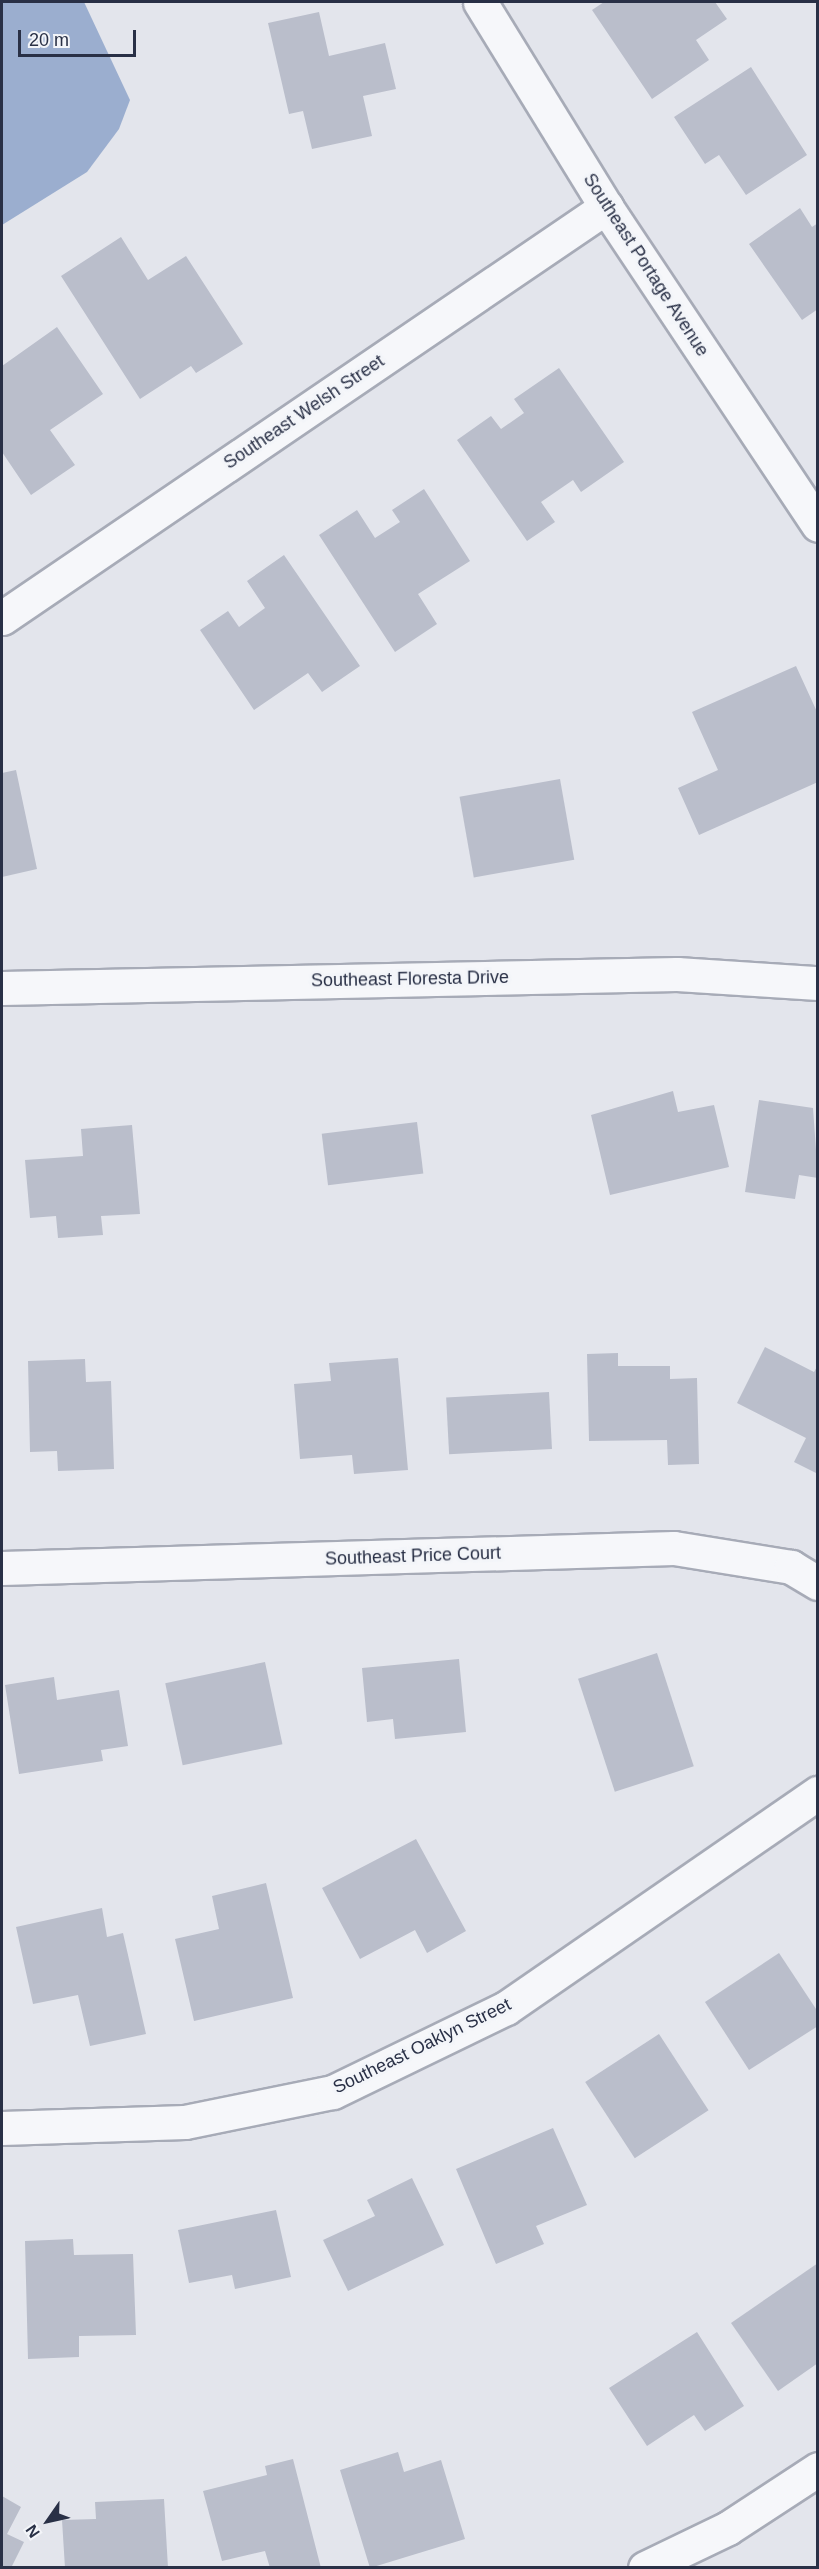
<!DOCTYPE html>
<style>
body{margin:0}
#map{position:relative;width:819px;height:2569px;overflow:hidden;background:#e3e5ec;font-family:Helvetica,sans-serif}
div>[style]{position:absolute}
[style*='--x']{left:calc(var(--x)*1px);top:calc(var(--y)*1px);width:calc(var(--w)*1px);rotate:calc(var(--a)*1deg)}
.water>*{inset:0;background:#9baecf}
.building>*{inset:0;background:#babecb;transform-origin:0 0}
.roads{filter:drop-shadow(2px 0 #a7abb7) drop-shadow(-2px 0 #a7abb7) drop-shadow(0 2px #a7abb7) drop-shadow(0 -2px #a7abb7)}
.minor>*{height:33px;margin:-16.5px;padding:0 16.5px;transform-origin:16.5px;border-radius:16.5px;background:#f6f7fa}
.tertiary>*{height:33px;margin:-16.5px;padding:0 16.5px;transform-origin:16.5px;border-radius:16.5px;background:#f6f7fa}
span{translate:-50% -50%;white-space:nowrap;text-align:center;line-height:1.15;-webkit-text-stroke:6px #f3f5f9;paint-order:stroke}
.street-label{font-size:18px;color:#293046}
.frame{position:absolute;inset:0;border:3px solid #293046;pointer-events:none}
.north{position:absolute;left:18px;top:2491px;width:60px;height:60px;-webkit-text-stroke:4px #f3f5f9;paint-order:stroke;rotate:236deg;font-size:16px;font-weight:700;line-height:24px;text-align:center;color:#293046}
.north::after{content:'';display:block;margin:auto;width:21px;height:27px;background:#293046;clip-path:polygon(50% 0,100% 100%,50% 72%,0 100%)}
.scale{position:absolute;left:18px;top:30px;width:118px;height:27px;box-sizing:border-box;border:3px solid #293046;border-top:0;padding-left:8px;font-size:18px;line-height:21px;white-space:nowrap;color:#293046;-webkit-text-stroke:4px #f3f5f9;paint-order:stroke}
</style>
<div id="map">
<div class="water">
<div style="clip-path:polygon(2px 2px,84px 2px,130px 100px,119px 129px,87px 172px,2px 225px)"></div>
</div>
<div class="building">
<div style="clip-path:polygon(604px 2px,715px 2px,727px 19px,696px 40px,709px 60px,652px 99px,592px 10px)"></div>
<div style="clip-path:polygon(319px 12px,329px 56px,385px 43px,396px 89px,363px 96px,372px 136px,312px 149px,303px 111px,289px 114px,268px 23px)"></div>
<div style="clip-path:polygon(751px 67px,807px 155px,746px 195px,719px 155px,705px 164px,674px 117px)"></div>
<div style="clip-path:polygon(800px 208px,812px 227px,818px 223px,818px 309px,802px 320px,749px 244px)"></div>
<div style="clip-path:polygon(121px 237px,148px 280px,186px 256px,243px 344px,196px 373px,191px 366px,140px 399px,61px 276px)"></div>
<div style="clip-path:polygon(57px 327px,103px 394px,50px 430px,75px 465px,31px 495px,2px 452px,2px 366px)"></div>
<div style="clip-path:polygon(559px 368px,624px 462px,581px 492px,573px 480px,541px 502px,555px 522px,527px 541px,457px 440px,491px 416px,501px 429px,524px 413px,514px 399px)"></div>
<div style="clip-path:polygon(424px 489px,470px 561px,418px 594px,437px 624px,395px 652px,319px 535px,357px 510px,375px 538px,400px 522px,392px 510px)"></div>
<div style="clip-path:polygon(284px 555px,360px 666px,322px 692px,308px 673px,254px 710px,200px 630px,228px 611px,239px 627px,265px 608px,247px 581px)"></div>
<div style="clip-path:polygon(796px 666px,818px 714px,818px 782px,699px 835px,678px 788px,718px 770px,692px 712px)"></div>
<div style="clip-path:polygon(16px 770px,37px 869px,2px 877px,2px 773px)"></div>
<div style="left:560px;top:779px;width:82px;height:102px;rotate:80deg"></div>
<div style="clip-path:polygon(673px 1091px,678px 1112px,714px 1105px,729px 1167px,610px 1195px,591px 1115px)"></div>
<div style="clip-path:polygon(759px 1100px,813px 1108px,818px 1178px,799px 1175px,795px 1199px,745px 1192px)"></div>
<div style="left:417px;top:1122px;width:52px;height:96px;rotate:83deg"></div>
<div style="clip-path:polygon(132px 1125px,140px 1214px,101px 1216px,103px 1235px,58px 1238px,56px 1216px,30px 1218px,25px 1160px,83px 1156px,81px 1129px)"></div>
<div style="clip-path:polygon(765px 1347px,814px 1372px,818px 1365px,818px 1474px,794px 1462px,806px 1438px,737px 1403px)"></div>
<div style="clip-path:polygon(618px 1353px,618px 1366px,670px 1366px,670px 1379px,697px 1378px,699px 1464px,668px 1465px,667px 1440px,589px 1441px,587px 1354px)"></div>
<div style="clip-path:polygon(398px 1358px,408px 1470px,354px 1474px,352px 1455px,300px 1459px,294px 1384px,331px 1381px,329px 1363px)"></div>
<div style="clip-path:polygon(85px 1359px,86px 1382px,111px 1381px,114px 1469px,58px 1471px,57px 1451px,30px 1452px,28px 1361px)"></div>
<div style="left:549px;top:1392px;width:57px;height:103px;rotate:87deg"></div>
<div style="left:657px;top:1653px;width:119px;height:83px;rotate:72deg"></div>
<div style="clip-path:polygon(459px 1659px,466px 1732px,395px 1739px,393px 1719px,367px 1722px,362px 1668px)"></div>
<div style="left:265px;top:1662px;width:84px;height:102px;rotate:78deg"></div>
<div style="clip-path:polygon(54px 1677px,57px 1700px,119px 1690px,128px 1746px,101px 1750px,103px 1761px,19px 1774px,5px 1685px)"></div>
<div style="clip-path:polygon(416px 1839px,466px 1931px,427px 1953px,415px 1930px,360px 1959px,322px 1888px)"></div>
<div style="clip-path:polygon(266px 1883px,293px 1998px,194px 2021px,175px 1939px,219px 1929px,212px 1896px)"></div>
<div style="clip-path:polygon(102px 1908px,107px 1937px,123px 1933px,146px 2034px,90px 2046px,78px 1995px,33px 2004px,16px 1927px)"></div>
<div style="clip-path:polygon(779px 1953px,818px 2012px,818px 2026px,749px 2070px,705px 2002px)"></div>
<div style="left:659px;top:2034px;width:91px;height:88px;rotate:57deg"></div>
<div style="clip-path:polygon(553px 2128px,587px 2205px,536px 2226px,544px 2244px,496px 2264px,456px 2169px)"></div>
<div style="clip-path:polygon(412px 2178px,444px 2245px,348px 2291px,323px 2240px,375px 2216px,367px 2200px)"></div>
<div style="clip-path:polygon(276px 2210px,291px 2277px,235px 2289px,232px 2275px,189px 2283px,178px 2230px)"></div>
<div style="clip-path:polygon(73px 2239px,74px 2255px,133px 2254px,136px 2335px,79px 2336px,79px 2357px,28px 2359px,25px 2241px)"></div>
<div style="clip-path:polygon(818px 2263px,818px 2363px,778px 2391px,731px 2323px)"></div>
<div style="clip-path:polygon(697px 2332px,744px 2406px,705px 2431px,694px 2415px,647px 2446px,609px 2388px)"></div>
<div style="clip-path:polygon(398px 2452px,404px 2472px,441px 2460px,465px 2539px,370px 2568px,340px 2470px)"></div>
<div style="clip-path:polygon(293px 2459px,321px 2568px,270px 2568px,265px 2551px,222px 2561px,203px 2491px,267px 2475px,265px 2466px)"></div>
<div style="clip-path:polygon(2px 2496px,21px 2507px,7px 2534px,24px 2542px,11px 2568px,2px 2568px)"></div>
<div style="clip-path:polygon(164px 2499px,168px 2568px,65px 2568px,62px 2520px,96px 2519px,95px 2502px)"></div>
</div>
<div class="roads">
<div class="minor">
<div style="--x:480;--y:2;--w:241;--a:58.4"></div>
<div style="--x:606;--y:207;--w:382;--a:56.3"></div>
<div style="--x:2;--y:618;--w:731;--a:-34.23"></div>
<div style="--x:2;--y:1568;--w:672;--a:-1.7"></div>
<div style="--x:674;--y:1548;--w:119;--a:9.2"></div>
<div style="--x:791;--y:1567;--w:31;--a:31"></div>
<div style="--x:2;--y:2128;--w:183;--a:-1.9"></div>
<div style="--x:185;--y:2122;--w:151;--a:-11.5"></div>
<div style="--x:333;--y:2092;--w:192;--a:-25.9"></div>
<div style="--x:506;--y:2008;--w:379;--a:-34.6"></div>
<div style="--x:645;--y:2568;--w:92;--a:-25.7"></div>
<div style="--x:728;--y:2528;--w:108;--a:-33.2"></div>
</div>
<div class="tertiary">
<div style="--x:2;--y:988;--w:675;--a:-1.19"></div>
<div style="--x:677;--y:974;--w:141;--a:3.7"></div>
</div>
</div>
<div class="street-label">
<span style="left:646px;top:265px;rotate:57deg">Southeast Portage Avenue</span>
<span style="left:304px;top:412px;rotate:-34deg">Southeast Welsh Street</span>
<span style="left:410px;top:979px;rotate:-1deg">Southeast Floresta Drive</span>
<span style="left:413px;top:1556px;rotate:-2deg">Southeast Price Court</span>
<span style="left:422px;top:2046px;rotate:-26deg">Southeast Oaklyn Street</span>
</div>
<div class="frame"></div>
<div class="north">N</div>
<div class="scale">20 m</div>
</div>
